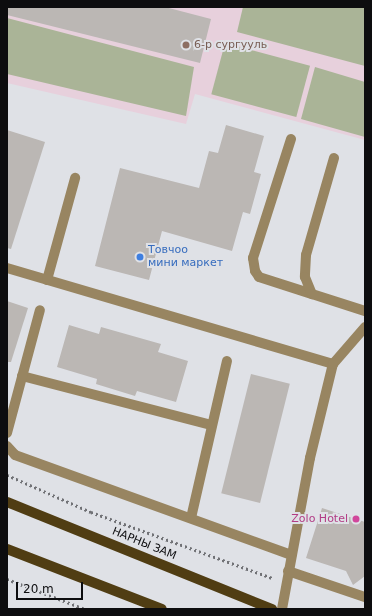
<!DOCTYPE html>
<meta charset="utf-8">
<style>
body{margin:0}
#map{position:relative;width:372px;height:616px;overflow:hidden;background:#dfe1e6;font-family:"DejaVu Sans",sans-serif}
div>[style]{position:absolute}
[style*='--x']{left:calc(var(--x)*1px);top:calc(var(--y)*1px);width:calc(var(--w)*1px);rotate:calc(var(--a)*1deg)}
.education>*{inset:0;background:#e7d0dc}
.green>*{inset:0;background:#aab497;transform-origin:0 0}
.building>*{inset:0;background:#bbb7b4;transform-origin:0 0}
.path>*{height:2.5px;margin-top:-1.25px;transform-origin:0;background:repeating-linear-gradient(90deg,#717276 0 2px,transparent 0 5px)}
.minor>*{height:10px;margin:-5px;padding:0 5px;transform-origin:5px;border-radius:5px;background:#988561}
.major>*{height:10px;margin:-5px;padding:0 5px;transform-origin:5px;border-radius:5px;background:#503d13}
.dots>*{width:11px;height:11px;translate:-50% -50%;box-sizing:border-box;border:2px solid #dfe1e6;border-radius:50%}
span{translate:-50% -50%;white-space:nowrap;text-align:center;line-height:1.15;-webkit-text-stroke:4px #dfe1e6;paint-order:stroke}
.education-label{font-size:11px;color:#785e54}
.left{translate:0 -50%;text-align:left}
.shop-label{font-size:11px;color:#366cbe}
.hotel-label{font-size:11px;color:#b23c85}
.right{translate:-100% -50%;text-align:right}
.street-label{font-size:11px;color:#0d0d0f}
.frame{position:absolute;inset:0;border:8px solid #0d0d0f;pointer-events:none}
.scale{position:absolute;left:16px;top:582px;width:67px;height:18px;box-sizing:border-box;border:2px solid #0d0d0f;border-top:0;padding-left:5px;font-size:12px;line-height:14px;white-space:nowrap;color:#0d0d0f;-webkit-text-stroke:3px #dfe1e6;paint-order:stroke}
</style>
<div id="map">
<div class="education">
<div style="clip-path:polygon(7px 7px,365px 7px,365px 140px,195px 94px,186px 124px,7px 83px)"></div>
</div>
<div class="green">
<div style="clip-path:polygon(243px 7px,365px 7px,365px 66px,237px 32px)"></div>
<div style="clip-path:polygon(7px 18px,194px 67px,186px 116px,7px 74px)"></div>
<div style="left:225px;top:43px;width:88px;height:53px;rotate:15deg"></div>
<div style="clip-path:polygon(315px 67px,365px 82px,365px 137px,301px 119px)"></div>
</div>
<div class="building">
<div style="clip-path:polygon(7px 7px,165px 7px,211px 19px,200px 63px,7px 15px)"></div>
<div style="clip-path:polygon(226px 125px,264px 136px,254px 172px,261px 174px,250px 214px,243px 212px,232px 251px,162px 231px,149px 280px,95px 266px,120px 168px,199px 188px,209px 151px,218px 153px)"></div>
<div style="clip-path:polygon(7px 130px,45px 142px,11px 249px,7px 248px)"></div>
<div style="clip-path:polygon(7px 301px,28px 308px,11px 362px,7px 362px)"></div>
<div style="clip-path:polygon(69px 325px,99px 334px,101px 327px,161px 344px,158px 352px,188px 361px,176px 402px,137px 391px,135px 396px,96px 384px,97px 379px,57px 367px)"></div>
<div style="left:251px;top:374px;width:40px;height:123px;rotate:14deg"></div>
<div style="clip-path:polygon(322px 508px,365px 522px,365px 576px,353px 585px,346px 571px,306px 558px)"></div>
</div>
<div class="path">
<div style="--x:7;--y:475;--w:92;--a:23.8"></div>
<div style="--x:91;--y:512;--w:193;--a:20"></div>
<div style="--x:7;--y:579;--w:84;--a:21"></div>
</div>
<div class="minor">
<div style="--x:291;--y:139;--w:125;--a:107.7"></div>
<div style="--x:253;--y:258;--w:13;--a:81"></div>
<div style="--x:255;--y:271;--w:7;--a:56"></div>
<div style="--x:259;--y:277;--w:56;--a:17.8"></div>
<div style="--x:334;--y:158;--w:101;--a:106.1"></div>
<div style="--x:306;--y:255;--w:22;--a:93"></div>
<div style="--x:305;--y:277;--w:18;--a:68"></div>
<div style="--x:312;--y:294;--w:56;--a:17.8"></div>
<div style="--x:7;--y:268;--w:340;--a:16.4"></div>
<div style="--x:47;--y:280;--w:106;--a:-74.6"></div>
<div style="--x:22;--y:376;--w:196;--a:14.5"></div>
<div style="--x:7;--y:433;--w:127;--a:-75"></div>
<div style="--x:7;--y:446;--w:12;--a:48"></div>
<div style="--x:15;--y:455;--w:294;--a:19.9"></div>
<div style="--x:191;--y:518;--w:161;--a:-77.1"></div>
<div style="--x:288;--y:571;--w:81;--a:18.7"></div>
<div style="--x:282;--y:609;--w:154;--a:-79.5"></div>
<div style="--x:310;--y:458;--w:97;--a:-76.3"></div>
<div style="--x:333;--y:364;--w:49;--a:-49.1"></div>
</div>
<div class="major">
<div style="--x:7;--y:502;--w:286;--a:22"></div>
<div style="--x:7;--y:549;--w:166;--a:21.2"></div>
</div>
<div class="dots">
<div style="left:186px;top:45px;background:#8d6e63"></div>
<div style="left:140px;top:257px;background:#3f7fe0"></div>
<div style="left:356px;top:519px;background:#d1479c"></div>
</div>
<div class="education-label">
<span class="left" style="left:194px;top:45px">6-р сургууль</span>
</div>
<div class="shop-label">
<span class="left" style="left:148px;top:257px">Товчоо<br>мини маркет</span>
</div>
<div class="hotel-label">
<span class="right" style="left:348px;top:519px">Zolo Hotel</span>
</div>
<div class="street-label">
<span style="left:144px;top:544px;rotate:22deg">НАРНЫ ЗАМ</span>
</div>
<div class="frame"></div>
<div class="scale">20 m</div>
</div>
